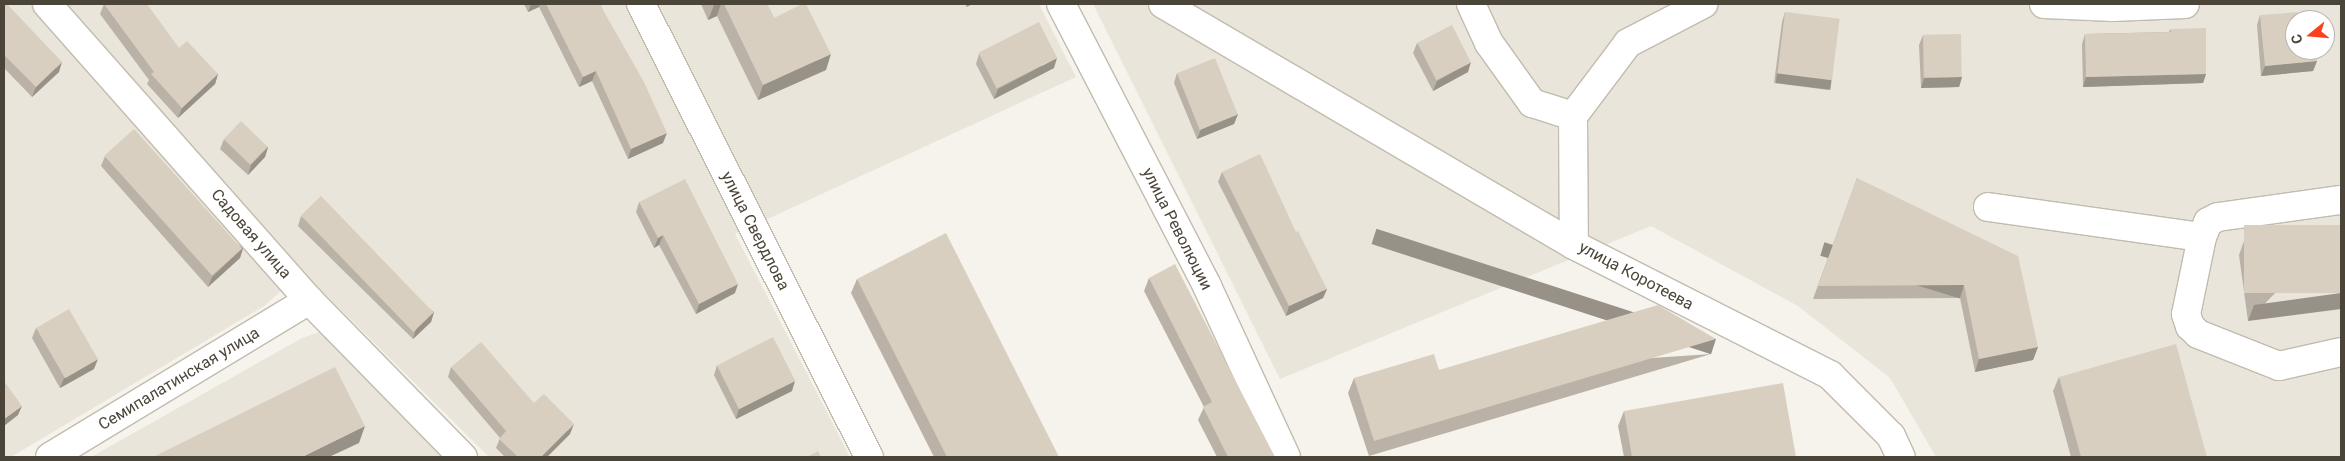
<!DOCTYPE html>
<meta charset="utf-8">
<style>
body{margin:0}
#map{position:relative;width:2345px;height:461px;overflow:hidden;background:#f6f3ec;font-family:Roboto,sans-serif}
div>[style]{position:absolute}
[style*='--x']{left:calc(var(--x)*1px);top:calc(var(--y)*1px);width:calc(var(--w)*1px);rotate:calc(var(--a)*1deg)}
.residential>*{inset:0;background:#eae5da}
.roads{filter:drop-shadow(1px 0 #c2bbae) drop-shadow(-1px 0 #c2bbae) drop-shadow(0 1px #c2bbae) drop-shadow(0 -1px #c2bbae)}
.minor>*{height:28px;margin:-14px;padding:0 14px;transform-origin:14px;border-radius:14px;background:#fff}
.wall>*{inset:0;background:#bab2a6}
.shaded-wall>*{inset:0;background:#979187;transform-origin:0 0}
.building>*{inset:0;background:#d8cfc1;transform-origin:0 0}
span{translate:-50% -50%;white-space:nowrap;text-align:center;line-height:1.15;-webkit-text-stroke:4.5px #fff;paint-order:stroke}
.street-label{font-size:16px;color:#4b4439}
.frame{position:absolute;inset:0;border:5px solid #4b4439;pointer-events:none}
.north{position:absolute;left:2285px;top:10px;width:50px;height:50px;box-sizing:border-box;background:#fff;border:1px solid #b7b4b0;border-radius:50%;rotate:253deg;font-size:14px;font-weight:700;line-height:20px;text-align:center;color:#4b4439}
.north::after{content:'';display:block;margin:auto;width:18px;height:22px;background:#fc3f1d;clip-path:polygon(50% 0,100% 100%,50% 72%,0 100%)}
</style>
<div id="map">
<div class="residential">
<div style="clip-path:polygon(4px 4px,1039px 4px,1076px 77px,735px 234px,850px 457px,489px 457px,303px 272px,264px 306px,11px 457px,4px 457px)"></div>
<div style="clip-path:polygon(evenodd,1093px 4px,2341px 4px,2341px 457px,1936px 457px,1890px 378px,1798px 306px,1651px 226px,1280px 379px,1093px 4px,2295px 20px,2325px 20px,2325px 50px,2295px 50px,2295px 20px)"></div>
<div style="clip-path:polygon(320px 332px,446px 457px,91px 457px,302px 338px)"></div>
</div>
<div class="roads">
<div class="minor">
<div style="--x:47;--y:4;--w:395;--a:48.5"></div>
<div style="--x:309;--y:300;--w:220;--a:45.6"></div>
<div style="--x:641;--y:4;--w:507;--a:63.28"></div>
<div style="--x:1061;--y:4;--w:318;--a:62.6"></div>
<div style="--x:1207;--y:286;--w:188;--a:65.2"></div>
<div style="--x:1163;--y:4;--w:476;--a:30.4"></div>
<div style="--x:1471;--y:4;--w:43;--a:65.2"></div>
<div style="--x:1489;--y:43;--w:74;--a:54.4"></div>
<div style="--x:1532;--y:103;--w:43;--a:17.6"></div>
<div style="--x:1573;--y:116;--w:129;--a:89.6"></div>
<div style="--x:1574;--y:245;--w:287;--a:26.9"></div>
<div style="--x:1830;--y:375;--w:86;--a:45"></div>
<div style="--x:1891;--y:436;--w:23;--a:65"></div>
<div style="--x:2044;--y:4;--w:69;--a:2.5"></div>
<div style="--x:2113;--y:7;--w:72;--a:-2.4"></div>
<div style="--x:1573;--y:116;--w:91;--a:-53"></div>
<div style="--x:1628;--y:43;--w:85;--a:-27.5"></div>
<div style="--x:1988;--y:207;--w:216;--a:8"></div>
<div style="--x:2202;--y:237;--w:16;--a:-68"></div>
<div style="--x:2208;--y:222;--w:11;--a:-27"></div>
<div style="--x:2218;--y:217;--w:124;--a:-7.9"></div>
<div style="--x:2202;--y:237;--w:79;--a:101.7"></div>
<div style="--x:2186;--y:314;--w:13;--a:72"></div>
<div style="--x:2190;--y:326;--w:11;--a:45"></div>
<div style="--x:2198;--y:334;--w:87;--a:21.6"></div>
<div style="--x:2279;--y:366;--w:64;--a:-12.7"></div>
<div style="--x:50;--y:457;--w:303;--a:-31.2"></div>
</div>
</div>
<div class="wall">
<div style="clip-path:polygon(4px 4px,59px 72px,32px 97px,4px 68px)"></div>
<div style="clip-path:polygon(104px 4px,179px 48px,218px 74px,215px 84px,178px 118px,147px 84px,149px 80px,100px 14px)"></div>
<div style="clip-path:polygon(524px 4px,600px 4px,663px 143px,628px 159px,592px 81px,579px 87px,539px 7px,528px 12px)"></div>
<div style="clip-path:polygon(701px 4px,767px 4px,774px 18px,826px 70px,758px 100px,717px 16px,708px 20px)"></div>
<div style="clip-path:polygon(1785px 12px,1829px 90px,1774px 83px,1782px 22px)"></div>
<div style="clip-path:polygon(2260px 15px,2317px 61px,2313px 71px,2261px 76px,2257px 25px)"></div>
<div style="clip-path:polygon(2170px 29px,2206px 74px,2203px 83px,2083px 87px,2082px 44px,2085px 34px,2169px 32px)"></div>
<div style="clip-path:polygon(1923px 35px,1962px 77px,1959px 87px,1921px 88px,1919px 45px)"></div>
<div style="clip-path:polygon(1417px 43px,1468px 72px,1433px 91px,1413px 53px)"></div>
<div style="clip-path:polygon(979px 54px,1054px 68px,994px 99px,976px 64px)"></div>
<div style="clip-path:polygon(1177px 73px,1238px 114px,1234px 124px,1197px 139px,1174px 83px)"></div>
<div style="clip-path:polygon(224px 139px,268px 147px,265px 157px,248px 175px,220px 149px)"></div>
<div style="clip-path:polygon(105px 156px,243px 248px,240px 258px,208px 287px,101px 166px)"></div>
<div style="clip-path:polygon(1222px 172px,1327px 289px,1323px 298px,1286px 316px,1218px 182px)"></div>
<div style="clip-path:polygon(1857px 178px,2038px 347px,2033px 360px,1975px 372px,1960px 298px,1813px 299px)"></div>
<div style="clip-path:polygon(639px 202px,735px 293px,696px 314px,659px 245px,654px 248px,636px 212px)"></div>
<div style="clip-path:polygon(301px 216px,434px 312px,431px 322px,413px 339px,298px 226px)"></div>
<div style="clip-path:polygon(2341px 225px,2248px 321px,2239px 255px,2245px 238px)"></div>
<div style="clip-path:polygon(1149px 278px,1275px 457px,1217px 457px,1198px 420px,1204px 407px,1144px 291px)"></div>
<div style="clip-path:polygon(857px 279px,1059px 457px,934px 457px,851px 293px)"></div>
<div style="clip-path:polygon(36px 328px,94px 369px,60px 388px,32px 338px)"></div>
<div style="clip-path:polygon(1711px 354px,1369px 456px,1348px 393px,1354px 378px)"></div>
<div style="clip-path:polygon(717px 365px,792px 391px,736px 419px,714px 375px)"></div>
<div style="clip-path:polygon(451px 367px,534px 403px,570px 434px,547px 457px,505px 457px,496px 448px,500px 438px,448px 377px)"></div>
<div style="clip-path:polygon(2059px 377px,2207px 457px,2071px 457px,2053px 391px)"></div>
<div style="clip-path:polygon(1624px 411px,1796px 457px,1624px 457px,1618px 426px)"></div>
</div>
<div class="shaded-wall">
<div style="clip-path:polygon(531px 4px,540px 4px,539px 7px,528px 12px)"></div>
<div style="clip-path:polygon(715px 4px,721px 4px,717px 16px,708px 20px,714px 5px)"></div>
<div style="clip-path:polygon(967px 4px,973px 4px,966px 7px)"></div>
<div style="clip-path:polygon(831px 54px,826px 70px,758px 100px,763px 85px)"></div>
<div style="clip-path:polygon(1057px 58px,1054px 68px,994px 99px,998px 89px)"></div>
<div style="clip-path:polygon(2317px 61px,2313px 71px,2261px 76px,2265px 66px)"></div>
<div style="clip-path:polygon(62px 62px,59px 72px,32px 97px,36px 87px)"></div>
<div style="clip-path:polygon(1471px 62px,1468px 72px,1433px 91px,1437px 81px)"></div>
<div style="clip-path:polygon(596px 71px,592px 81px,579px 87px,583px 77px)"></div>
<div style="left:1777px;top:73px;width:55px;height:10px;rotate:7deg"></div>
<div style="clip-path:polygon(218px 74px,215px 84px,178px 118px,182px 108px)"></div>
<div style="clip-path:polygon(2206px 74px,2203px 83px,2083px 87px,2086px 77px)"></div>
<div style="clip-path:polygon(1962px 77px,1959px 87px,1921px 88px,1924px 78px)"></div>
<div style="clip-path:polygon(1238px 114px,1234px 124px,1197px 139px,1201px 129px)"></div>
<div style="clip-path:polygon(667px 133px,663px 143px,628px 159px,631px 149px)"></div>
<div style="clip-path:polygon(268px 147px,265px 157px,248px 175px,251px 165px)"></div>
<div style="clip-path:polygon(663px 235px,659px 245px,654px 248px,658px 238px)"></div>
<div style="clip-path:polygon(243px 248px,240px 258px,208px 287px,212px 277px)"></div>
<div style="clip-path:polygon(738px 284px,735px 293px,696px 314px,699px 304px)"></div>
<div style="left:1964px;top:285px;width:14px;height:146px;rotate:107deg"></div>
<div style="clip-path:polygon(1327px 289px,1323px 298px,1286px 316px,1289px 306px)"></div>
<div style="clip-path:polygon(2341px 293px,2341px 309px,2248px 321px,2254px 305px)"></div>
<div style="clip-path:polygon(434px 312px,431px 322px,413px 339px,416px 329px)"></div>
<div style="left:1716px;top:339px;width:16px;height:357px;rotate:108deg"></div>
<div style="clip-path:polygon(2038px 347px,2033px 360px,1975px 372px,1979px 359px)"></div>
<div style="clip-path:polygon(98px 359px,94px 369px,60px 388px,64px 378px)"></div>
<div style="clip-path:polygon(795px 381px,792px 391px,736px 419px,739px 409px)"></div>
<div style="clip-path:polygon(22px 406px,18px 415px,4px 426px,4px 419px)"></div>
<div style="clip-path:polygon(574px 424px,570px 434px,547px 457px,541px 457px)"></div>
<div style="clip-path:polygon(365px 426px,359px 443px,329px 457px,302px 457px)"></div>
</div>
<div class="building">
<div style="clip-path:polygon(4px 4px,7px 4px,62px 62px,36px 87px,4px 55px)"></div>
<div style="clip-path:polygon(104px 4px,147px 4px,179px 48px,187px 41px,218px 74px,182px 108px,151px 74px,154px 72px)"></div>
<div style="clip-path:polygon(546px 4px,600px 4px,607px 17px,644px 82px,667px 133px,631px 149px,596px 71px,583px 77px)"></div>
<div style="clip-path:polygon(724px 4px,767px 4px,774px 18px,802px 4px,806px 4px,831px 54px,763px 85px)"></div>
<div style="clip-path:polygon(2313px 11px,2313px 20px,2295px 20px,2295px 50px,2316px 50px,2317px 61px,2265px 66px,2260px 15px)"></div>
<div style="left:1785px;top:12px;width:55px;height:62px;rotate:7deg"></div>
<div style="left:1039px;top:22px;width:40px;height:68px;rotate:63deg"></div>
<div style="left:1452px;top:25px;width:42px;height:39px;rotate:63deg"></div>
<div style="clip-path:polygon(2206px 28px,2206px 74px,2086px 77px,2085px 34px,2171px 32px,2170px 29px)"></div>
<div style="left:1961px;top:34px;width:43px;height:38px;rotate:89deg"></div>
<div style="left:1215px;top:58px;width:61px;height:41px;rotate:68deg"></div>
<div style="left:241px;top:121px;width:37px;height:25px;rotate:44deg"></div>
<div style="left:134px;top:129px;width:161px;height:40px;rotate:48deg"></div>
<div style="clip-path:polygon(1260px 154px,1296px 232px,1298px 231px,1327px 289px,1289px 306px,1222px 172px)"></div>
<div style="clip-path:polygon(1857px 178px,2018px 256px,2038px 347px,1979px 359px,1964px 285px,1818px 286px)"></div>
<div style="clip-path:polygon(685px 179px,738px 284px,699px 304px,663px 235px,658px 238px,639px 202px)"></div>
<div style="left:321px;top:196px;width:162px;height:28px;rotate:46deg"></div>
<div style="left:2341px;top:225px;width:68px;height:97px;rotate:90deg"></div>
<div style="clip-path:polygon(946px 233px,1059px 457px,947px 457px,857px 279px)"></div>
<div style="clip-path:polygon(1175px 264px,1275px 457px,1228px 457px,1203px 407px,1212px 402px,1149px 278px)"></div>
<div style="clip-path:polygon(1658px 305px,1716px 339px,1374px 441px,1354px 378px,1434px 354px,1439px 370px)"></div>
<div style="left:69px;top:309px;width:58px;height:38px;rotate:60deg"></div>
<div style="left:773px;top:337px;width:49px;height:63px;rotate:63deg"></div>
<div style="clip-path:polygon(481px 342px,534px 403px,544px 394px,574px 424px,541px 457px,518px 457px,499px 439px,506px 431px,451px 367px)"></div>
<div style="clip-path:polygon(2176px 344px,2207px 457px,2081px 457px,2059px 377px)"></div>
<div style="clip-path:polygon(335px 367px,365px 426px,302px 457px,153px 457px)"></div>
<div style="clip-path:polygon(4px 381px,22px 406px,4px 419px)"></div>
<div style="clip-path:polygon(1783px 383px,1796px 457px,1632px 457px,1624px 411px)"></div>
<div style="clip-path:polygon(818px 451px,821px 457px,807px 457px)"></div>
</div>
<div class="street-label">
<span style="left:1177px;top:229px;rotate:63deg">улица Революции</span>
<span style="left:755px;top:231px;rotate:63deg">улица Свердлова</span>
<span style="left:251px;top:234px;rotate:49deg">Садовая улица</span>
<span style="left:1636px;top:276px;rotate:28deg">улица Коротеева</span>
<span style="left:179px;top:379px;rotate:-31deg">Семипалатинская улица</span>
</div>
<div class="frame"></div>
<div class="north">С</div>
</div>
